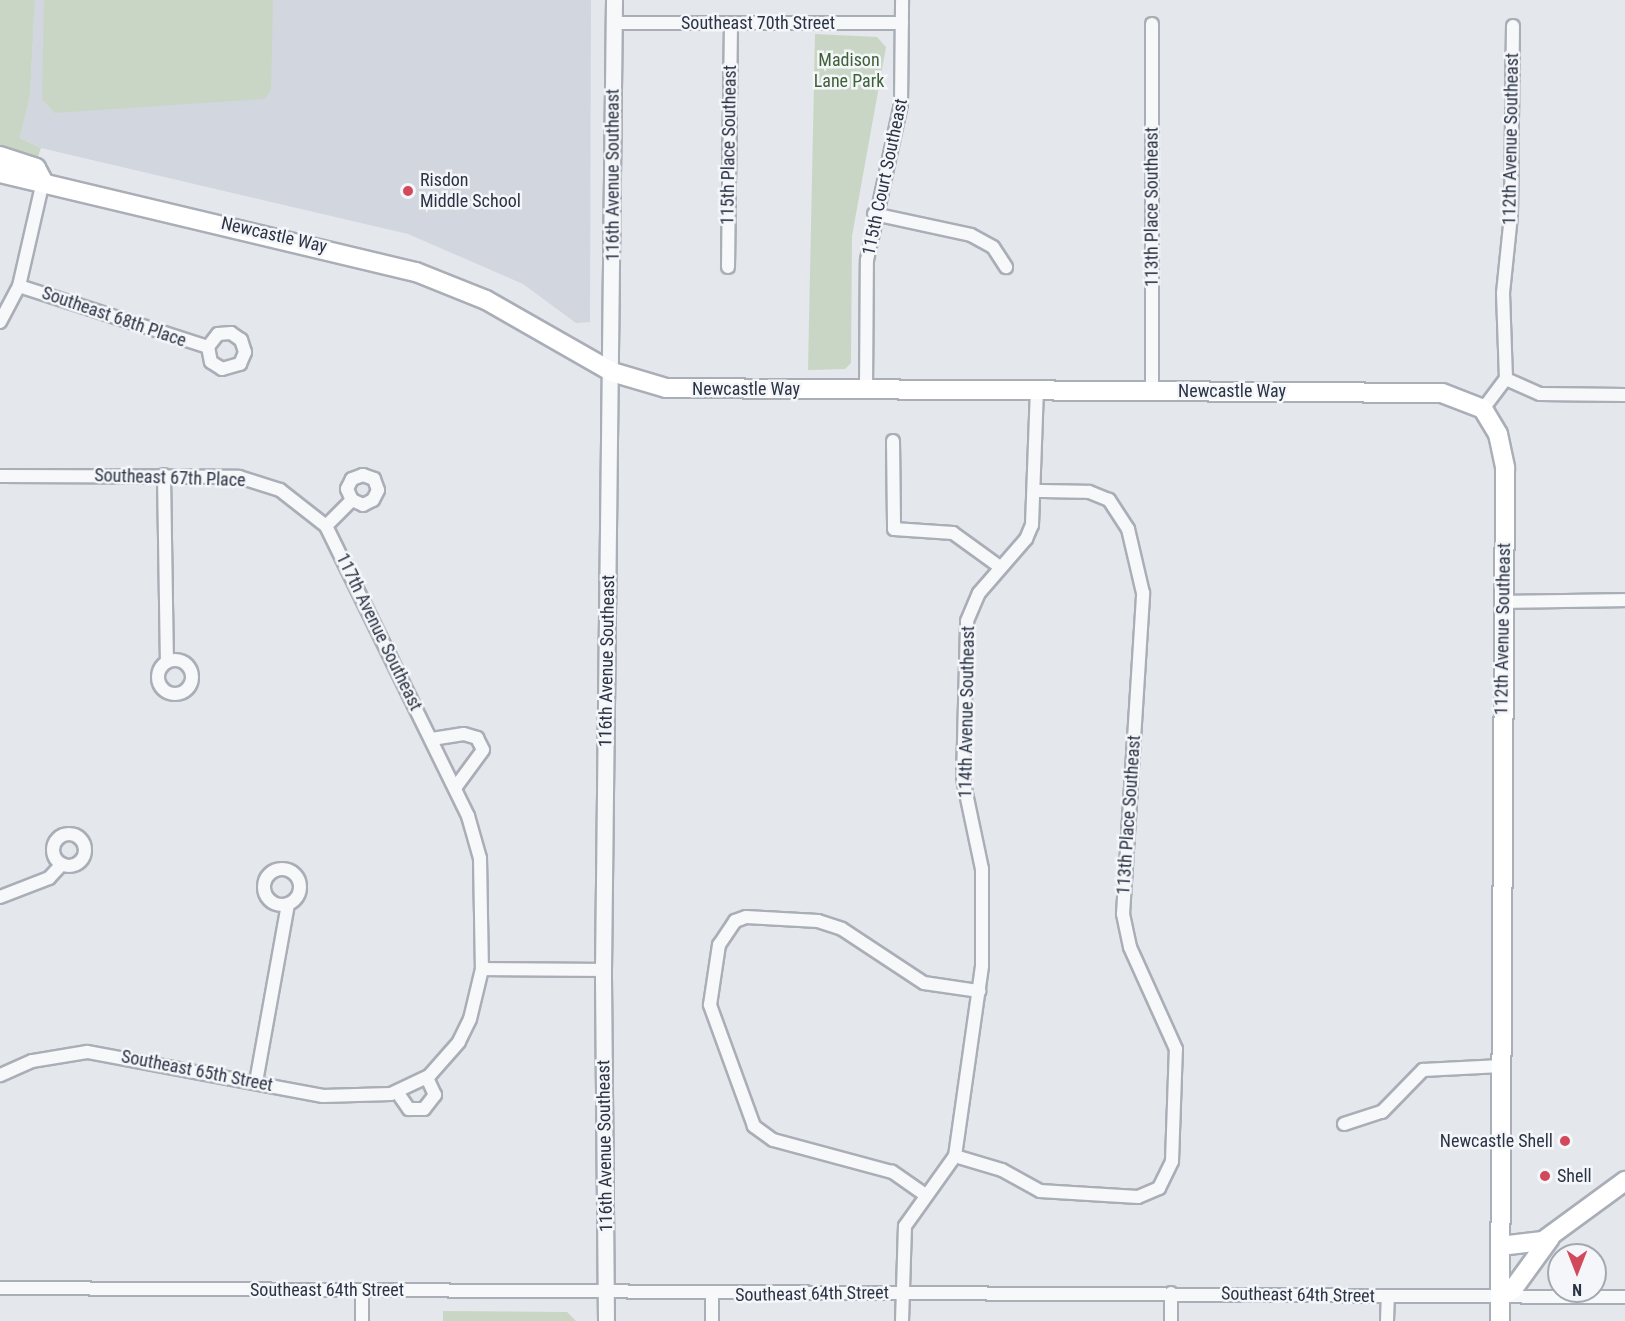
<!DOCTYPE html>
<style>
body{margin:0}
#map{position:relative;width:1625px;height:1321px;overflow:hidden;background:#e4e7ec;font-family:"Roboto Condensed",sans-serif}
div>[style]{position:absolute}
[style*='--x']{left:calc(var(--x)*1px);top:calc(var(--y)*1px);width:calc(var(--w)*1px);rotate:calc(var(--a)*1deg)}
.built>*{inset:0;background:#d2d6de}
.green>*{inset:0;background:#c9d6c5}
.roads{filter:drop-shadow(2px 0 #a9aeb7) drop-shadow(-2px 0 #a9aeb7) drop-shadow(0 2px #a9aeb7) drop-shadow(0 -2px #a9aeb7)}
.minor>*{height:12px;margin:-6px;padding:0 6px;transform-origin:6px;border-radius:6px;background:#f7f8fa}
.minor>.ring{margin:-6px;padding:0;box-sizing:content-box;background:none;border:12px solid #f7f8fa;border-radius:50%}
.tertiary>*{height:15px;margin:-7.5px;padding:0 7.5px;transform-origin:7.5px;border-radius:7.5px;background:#f7f8fa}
.secondary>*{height:18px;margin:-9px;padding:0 9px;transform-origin:9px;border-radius:9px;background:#fff}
.dots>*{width:16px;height:16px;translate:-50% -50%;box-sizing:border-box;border:3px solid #f4f6f9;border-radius:50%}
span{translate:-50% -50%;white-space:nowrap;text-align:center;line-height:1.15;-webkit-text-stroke:5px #f4f6f9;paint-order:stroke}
.street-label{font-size:18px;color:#2b3445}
.park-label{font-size:18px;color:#3f6138}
.poi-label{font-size:18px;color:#2b3445}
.left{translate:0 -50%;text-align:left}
.right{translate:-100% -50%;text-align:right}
.north{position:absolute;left:1547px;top:1243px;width:60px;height:60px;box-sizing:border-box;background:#f4f6f9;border:2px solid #a4a8b1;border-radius:50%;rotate:180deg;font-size:16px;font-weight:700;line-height:24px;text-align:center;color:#2b3445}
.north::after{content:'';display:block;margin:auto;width:21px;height:27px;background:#d1495b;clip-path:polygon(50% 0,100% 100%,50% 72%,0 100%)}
</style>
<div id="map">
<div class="built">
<div style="clip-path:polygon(35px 0,591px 0,590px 322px,576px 323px,523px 284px,408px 234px,41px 148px,20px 138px,30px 96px)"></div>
</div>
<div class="green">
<div style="clip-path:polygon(0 0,35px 0,30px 96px,20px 138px,41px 148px,34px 168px,0 161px)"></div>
<div style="clip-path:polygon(44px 0,273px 0,271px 90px,265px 99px,55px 113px,42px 99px)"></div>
<div style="clip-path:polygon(815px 34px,877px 37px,886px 47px,852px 236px,851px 363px,845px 369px,808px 370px)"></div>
<div style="clip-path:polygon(443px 1311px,567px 1312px,576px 1321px,443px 1321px)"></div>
</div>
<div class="roads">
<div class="minor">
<div style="--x:614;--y:23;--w:288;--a:0"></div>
<div style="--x:1152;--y:24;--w:366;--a:90"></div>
<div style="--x:874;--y:214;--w:99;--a:12.2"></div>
<div style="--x:971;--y:235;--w:25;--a:29"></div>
<div style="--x:993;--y:247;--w:24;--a:57"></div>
<div style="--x:728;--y:267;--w:244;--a:-89.3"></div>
<div style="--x:19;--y:286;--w:199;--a:17.9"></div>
<div style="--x:208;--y:347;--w:15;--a:79"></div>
<div style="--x:211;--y:362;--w:13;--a:32"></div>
<div style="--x:222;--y:369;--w:19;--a:-16"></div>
<div style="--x:240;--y:364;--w:13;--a:-67"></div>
<div style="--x:245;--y:352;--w:13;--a:-108"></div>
<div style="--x:241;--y:340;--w:12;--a:-145"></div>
<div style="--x:231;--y:333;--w:13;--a:176"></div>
<div style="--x:218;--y:334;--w:16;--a:128"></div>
<div style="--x:0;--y:322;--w:41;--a:-62.2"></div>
<div style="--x:19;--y:286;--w:108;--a:-77.1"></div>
<div style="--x:1506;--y:379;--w:37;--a:24"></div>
<div style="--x:1540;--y:394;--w:85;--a:0.7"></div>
<div style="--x:866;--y:389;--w:129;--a:-89.6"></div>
<div style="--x:867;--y:260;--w:160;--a:-77.7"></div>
<div style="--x:901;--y:104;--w:104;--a:-89.4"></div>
<div style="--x:1483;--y:409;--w:38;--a:-53"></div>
<div style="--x:1506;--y:379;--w:86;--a:-92"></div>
<div style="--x:1503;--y:293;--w:77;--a:-84.1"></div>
<div style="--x:1511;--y:216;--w:190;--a:-89.4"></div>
<div style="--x:893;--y:441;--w:88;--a:89.3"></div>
<div style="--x:894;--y:529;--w:59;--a:3.9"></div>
<div style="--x:953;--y:533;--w:58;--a:35.9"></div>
<div style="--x:164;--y:475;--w:187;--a:89.1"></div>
<div style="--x:0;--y:476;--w:239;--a:0.2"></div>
<div style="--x:239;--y:477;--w:43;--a:17.6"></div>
<div style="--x:280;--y:490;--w:58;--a:38"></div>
<div style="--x:326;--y:526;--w:323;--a:63.9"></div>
<div style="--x:468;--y:816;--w:44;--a:74.1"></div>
<div style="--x:480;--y:858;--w:111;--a:89"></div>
<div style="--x:482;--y:969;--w:51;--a:103.5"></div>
<div style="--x:470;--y:1019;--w:25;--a:116"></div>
<div style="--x:459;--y:1042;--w:45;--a:131.4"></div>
<div style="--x:429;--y:1076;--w:42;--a:154.7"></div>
<div style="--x:391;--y:1094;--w:68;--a:178.3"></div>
<div style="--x:323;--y:1096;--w:240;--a:-169.4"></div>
<div style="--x:87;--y:1052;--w:56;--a:170.7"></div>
<div style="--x:32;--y:1061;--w:35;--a:156"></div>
<div style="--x:326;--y:526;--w:37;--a:-45"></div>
<div style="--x:352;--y:500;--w:12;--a:24"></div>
<div style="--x:363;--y:505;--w:11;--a:-27"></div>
<div style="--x:373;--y:500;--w:11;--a:-63"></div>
<div style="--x:378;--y:490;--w:12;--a:-110"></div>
<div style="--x:374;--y:479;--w:12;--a:-160"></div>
<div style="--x:363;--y:475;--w:12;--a:160"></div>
<div style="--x:352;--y:479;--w:11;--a:117"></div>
<div style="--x:347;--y:489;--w:12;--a:66"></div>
<div style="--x:1504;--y:602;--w:121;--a:-0.9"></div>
<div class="ring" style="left:158px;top:660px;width:22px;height:22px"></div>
<div style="--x:432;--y:739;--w:32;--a:-9"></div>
<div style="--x:464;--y:734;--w:14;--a:17"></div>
<div style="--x:477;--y:738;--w:13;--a:63"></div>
<div style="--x:483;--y:750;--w:47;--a:126.4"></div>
<div class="ring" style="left:53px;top:834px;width:20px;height:20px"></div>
<div class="ring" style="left:264px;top:869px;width:24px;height:24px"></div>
<div style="--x:0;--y:897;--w:53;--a:-21.2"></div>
<div style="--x:49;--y:878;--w:19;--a:-47"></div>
<div style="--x:482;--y:969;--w:121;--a:0.5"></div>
<div style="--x:256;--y:1082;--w:181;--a:-79.8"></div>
<div style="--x:397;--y:1092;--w:21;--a:55"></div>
<div style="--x:409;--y:1109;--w:15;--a:0"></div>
<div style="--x:424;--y:1109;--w:18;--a:-52"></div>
<div style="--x:435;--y:1095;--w:19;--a:-115"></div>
<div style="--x:1344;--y:1124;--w:40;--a:-18"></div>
<div style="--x:1382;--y:1112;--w:59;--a:-45.7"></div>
<div style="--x:1423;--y:1070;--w:78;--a:-2.9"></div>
<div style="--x:955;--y:1156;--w:49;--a:16.6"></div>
<div style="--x:1002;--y:1170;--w:43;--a:28.9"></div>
<div style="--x:1040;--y:1191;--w:98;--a:3.5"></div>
<div style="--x:1138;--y:1197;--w:23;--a:-23"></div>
<div style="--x:1159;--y:1188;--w:30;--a:-64"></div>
<div style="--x:1172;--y:1161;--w:112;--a:-88"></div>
<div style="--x:1176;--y:1049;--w:112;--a:-114.3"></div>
<div style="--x:1130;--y:947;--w:34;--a:-102"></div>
<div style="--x:1123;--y:914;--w:322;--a:-86.4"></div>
<div style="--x:1143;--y:593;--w:66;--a:-103.2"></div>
<div style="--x:1128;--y:529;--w:35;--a:-123"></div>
<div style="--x:1109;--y:500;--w:22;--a:-158"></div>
<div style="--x:1089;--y:492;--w:54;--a:-178.9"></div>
<div style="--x:924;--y:1194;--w:39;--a:-145"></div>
<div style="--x:892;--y:1172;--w:123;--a:-164.9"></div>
<div style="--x:773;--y:1140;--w:24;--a:-144"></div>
<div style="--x:754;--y:1126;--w:129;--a:-110"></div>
<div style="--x:710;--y:1005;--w:61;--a:-81.5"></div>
<div style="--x:719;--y:945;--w:29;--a:-56"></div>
<div style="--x:735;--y:921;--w:12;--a:-20"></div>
<div style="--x:746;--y:917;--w:72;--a:3.2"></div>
<div style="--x:818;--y:921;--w:25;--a:18"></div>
<div style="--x:842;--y:929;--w:98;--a:33.4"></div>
<div style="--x:924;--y:983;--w:56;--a:8.3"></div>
<div style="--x:0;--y:1288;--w:1625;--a:0.32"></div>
<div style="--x:362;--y:1290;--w:31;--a:90"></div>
<div style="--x:712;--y:1321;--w:27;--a:-90"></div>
<div style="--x:902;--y:1321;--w:95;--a:-88.2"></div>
<div style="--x:905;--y:1226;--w:86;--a:-54.5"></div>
<div style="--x:955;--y:1156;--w:192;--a:-81.9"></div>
<div style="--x:982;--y:966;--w:97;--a:-90"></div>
<div style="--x:982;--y:869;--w:92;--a:-101.9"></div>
<div style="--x:963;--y:779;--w:158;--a:-88.5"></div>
<div style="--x:967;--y:621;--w:30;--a:-67"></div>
<div style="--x:979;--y:593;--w:72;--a:-49"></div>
<div style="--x:1026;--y:539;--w:15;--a:-67"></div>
<div style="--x:1032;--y:525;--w:134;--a:-87.9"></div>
<div style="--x:1171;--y:1321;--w:28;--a:-90"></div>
<div style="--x:1387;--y:1321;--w:24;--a:-88"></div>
</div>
<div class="tertiary">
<div style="--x:606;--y:1321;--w:351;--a:-90.5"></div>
<div style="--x:603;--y:970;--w:970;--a:-89.35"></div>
</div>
<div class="secondary">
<div style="--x:0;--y:156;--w:38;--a:18"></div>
<div style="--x:36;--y:168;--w:15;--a:62"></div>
<div style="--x:0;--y:173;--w:428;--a:13.4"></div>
<div style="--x:416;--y:272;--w:75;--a:21.8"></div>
<div style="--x:486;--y:300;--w:145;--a:29.7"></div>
<div style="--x:612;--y:372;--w:56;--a:16.5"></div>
<div style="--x:666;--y:388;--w:776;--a:0.37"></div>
<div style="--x:1442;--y:393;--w:44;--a:21.3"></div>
<div style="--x:1483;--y:409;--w:29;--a:59"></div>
<div style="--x:1498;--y:434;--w:35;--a:78"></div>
<div style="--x:1505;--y:468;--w:853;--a:90.34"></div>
<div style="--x:1500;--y:1246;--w:43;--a:-6.6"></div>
<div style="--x:1543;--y:1241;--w:102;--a:-36.2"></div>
<div style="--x:1500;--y:1297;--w:15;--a:-32"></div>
<div style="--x:1513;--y:1289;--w:63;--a:-54"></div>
</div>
</div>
<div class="dots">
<div style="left:408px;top:191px;background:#d1495b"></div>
<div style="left:1565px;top:1141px;background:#d1495b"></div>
<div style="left:1545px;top:1176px;background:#d1495b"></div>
</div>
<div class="street-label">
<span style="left:758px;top:23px">Southeast 70th Street</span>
<span style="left:1511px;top:139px;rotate:-89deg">112th Avenue Southeast</span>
<span style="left:729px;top:145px;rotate:-89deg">115th Place Southeast</span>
<span style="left:613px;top:175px;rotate:-90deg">116th Avenue Southeast</span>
<span style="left:885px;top:177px;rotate:-78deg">115th Court Southeast</span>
<span style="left:1152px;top:207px;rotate:-90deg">113th Place Southeast</span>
<span style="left:274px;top:235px;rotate:13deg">Newcastle Way</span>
<span style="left:114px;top:317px;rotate:19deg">Southeast 68th Place</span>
<span style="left:746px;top:389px">Newcastle Way</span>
<span style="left:1232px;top:391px">Newcastle Way</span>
<span style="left:170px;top:478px;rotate:2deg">Southeast 67th Place</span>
<span style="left:1503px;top:629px;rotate:-89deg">112th Avenue Southeast</span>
<span style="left:379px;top:632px;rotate:64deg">117th Avenue Southeast</span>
<span style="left:607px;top:661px;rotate:-89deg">116th Avenue Southeast</span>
<span style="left:967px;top:712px;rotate:-89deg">114th Avenue Southeast</span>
<span style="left:1129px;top:815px;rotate:-86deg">113th Place Southeast</span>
<span style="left:197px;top:1071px;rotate:11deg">Southeast 65th Street</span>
<span style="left:605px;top:1146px;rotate:-91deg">116th Avenue Southeast</span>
<span style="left:327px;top:1290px">Southeast 64th Street</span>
<span style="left:812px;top:1294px;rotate:-1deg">Southeast 64th Street</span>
<span style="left:1298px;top:1295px;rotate:1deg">Southeast 64th Street</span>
</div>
<div class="park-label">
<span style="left:849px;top:71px">Madison<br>Lane Park</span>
</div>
<div class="poi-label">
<span class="left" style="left:420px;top:191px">Risdon<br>Middle School</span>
<span class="right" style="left:1553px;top:1141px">Newcastle Shell</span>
<span class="left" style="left:1557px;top:1176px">Shell</span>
</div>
<div class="north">N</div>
</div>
